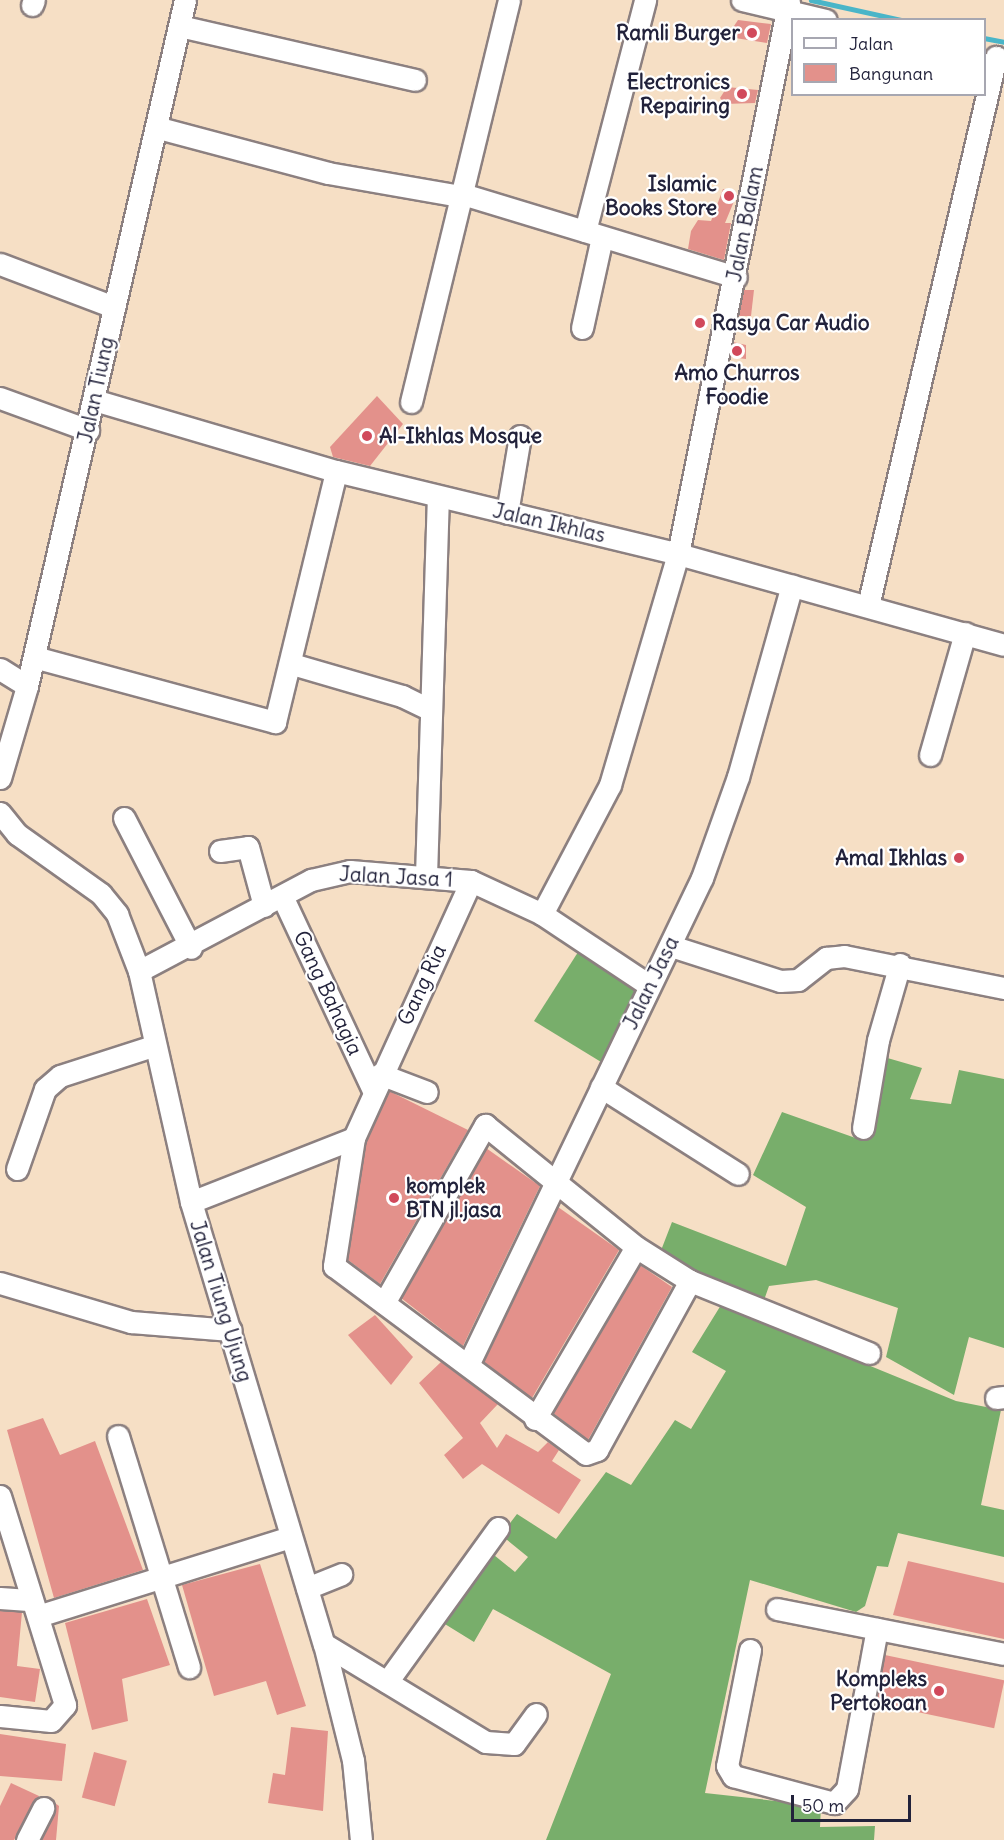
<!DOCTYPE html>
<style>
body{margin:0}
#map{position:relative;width:1004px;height:1840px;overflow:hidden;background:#f6dfc5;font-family:Delius,sans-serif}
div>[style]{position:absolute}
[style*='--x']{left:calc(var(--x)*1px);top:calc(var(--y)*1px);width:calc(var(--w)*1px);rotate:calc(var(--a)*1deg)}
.forest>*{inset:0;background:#78ae6b}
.stream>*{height:4.5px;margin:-2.25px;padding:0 2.25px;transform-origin:2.25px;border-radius:2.25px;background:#4ab5c8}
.building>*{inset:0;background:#e3918b;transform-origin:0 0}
.roads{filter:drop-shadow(2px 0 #8c8080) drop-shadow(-2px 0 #8c8080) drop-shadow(0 2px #8c8080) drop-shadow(0 -2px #8c8080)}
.minor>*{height:21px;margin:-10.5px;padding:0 10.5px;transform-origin:10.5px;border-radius:10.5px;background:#fff}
.dots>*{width:16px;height:16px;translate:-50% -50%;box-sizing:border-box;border:3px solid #fff;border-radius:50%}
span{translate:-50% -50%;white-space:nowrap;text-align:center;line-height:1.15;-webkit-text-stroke:4.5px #fff;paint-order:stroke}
.poi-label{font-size:21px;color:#22223b;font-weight:700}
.right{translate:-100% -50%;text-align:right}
.left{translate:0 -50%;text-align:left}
.street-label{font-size:21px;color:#22223b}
.legend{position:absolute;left:791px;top:18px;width:195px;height:78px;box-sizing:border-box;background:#fff;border:2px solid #a7a7b1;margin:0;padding:8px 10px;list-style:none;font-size:18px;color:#22223b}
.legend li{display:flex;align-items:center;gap:12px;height:30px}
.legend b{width:30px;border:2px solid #a7a7b1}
.scale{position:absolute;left:791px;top:1795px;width:120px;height:27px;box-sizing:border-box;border:3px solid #22223b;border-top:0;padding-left:8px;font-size:18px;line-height:21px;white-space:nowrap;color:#22223b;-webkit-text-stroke:4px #fff;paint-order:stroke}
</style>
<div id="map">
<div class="forest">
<div style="clip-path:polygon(580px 949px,634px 986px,637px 995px,606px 1065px,534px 1021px)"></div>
<div style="clip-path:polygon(884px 1057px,922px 1068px,910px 1099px,951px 1104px,959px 1070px,1004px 1079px,1004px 1348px,969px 1337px,954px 1395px,886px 1357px,898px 1308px,816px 1280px,769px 1286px,763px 1303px,699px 1278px,660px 1253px,672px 1222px,786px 1266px,806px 1207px,753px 1175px,782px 1112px,864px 1141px)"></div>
<div style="clip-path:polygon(721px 1305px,956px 1401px,1001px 1410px,981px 1505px,1004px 1510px,1004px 1557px,898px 1533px,888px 1567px,877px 1566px,865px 1606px,856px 1612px,750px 1580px,705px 1793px,821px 1806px,820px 1827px,875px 1826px,874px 1840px,546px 1840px,611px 1674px,493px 1609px,474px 1642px,440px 1621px,489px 1551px,515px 1572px,528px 1557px,501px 1535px,517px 1514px,556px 1539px,606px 1472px,631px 1485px,675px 1420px,691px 1429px,726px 1371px,692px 1352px)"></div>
</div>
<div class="stream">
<div style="--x:811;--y:0;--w:93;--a:12.4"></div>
<div style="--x:984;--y:38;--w:20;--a:11"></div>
</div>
<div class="building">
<div style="clip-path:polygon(738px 20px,771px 24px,767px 43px,735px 38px,732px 29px)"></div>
<div style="clip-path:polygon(727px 87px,758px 90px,755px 103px,725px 104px,720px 98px)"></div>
<div style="clip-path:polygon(723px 189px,737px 194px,725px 223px,731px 223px,724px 260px,688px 249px,691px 231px,698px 220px,711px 221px)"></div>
<div style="clip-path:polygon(744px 290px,754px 290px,751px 316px,739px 316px)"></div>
<div style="clip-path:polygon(733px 342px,746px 345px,746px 359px,730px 357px)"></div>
<div style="clip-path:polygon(377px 396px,403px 424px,370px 466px,333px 457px,330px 447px)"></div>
<div style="clip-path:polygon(389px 1091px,468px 1130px,380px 1284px,348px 1260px,366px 1142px)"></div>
<div style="clip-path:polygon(486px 1148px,540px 1186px,463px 1346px,401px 1298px)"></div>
<div style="clip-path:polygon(558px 1207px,619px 1250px,532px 1398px,484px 1362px)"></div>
<div style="clip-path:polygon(640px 1265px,672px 1287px,588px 1440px,553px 1413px)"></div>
<div style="clip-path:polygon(375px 1315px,413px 1357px,391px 1385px,348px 1335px)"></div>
<div style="clip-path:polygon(441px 1362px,498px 1404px,480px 1423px,497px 1448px,506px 1434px,538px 1452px,548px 1442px,559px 1450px,552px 1461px,581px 1480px,559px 1514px,482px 1464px,463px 1479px,444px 1455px,463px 1438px,419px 1383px)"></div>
<div style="clip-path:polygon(43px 1418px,60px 1455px,95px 1441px,143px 1570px,54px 1598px,7px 1430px)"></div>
<div style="clip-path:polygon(908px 1561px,1004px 1583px,1004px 1639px,893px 1615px)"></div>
<div style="clip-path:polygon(260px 1564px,306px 1706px,277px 1715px,266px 1681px,214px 1696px,182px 1585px)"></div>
<div style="clip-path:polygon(147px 1599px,170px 1665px,122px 1679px,128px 1721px,92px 1730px,65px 1623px)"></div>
<div style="clip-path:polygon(0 1611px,22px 1612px,17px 1666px,40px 1669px,35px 1702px,0 1697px)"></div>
<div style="left:885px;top:1655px;width:122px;height:49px;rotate:12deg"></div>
<div style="clip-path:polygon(291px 1727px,328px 1731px,323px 1811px,268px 1803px,273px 1773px,285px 1775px)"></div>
<div style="clip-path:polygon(0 1734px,66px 1744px,62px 1781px,0 1776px)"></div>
<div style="left:94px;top:1752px;width:34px;height:47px;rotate:15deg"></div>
<div style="clip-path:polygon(11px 1783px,39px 1796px,14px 1840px,0 1840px,0 1806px)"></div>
<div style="clip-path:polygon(55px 1803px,59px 1806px,56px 1840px,41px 1840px)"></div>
</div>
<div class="roads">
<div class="minor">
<div style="--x:742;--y:0;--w:86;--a:13.4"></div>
<div style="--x:32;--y:5;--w:5;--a:-68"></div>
<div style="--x:180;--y:26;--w:241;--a:12.9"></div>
<div style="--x:159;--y:128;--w:175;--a:14.9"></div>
<div style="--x:328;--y:173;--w:139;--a:9.9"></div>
<div style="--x:466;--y:195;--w:282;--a:16.9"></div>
<div style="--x:585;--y:231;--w:239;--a:-75.4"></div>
<div style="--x:0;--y:264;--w:122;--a:20.7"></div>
<div style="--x:582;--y:328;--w:93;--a:-77.6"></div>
<div style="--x:0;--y:398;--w:94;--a:20"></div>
<div style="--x:94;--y:400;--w:252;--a:16.4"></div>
<div style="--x:336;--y:471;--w:352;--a:13.6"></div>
<div style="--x:678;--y:554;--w:338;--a:15.6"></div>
<div style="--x:411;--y:402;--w:414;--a:-76.3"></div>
<div style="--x:507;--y:513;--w:78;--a:-80.4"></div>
<div style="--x:868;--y:606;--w:564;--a:-76.88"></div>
<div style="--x:34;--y:657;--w:250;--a:15.1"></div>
<div style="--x:275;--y:722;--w:258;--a:-76.3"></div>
<div style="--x:292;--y:664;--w:115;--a:16.2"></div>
<div style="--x:402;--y:696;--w:30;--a:26"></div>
<div style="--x:0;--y:669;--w:32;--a:32"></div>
<div style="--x:930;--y:755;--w:127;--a:-74"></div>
<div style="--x:0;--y:778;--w:96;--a:-73.6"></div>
<div style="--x:27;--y:686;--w:704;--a:-77.03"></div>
<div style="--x:0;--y:813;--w:27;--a:51"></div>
<div style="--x:17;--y:834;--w:103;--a:35.5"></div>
<div style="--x:101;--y:894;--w:26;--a:51"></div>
<div style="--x:117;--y:914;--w:61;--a:68.9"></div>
<div style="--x:139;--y:971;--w:237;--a:77.3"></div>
<div style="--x:191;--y:1202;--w:462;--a:73.3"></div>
<div style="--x:324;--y:1644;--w:120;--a:76"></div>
<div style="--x:353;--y:1760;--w:80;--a:84.3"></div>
<div style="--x:124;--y:818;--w:146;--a:62.7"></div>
<div style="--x:220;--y:851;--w:28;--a:-8"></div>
<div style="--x:248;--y:847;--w:61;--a:74.8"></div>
<div style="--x:426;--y:876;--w:379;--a:-88.2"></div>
<div style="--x:471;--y:881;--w:282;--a:114.5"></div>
<div style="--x:354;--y:1138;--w:130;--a:98.9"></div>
<div style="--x:334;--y:1266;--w:314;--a:36.7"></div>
<div style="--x:586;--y:1454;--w:12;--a:-20"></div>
<div style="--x:597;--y:1450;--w:193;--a:-61.2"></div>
<div style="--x:282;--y:896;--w:214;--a:64.9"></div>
<div style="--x:542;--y:914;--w:146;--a:-62.2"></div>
<div style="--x:610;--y:785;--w:241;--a:-73.6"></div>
<div style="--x:678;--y:554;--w:565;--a:-78.67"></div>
<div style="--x:671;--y:946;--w:114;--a:17.8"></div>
<div style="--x:780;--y:981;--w:18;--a:-3"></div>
<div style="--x:798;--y:980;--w:36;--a:-38"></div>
<div style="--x:826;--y:958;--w:18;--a:-6"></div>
<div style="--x:844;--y:956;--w:163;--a:11.3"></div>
<div style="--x:139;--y:971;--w:195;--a:-27.9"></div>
<div style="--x:311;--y:880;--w:40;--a:-13"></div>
<div style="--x:350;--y:871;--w:121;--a:4.7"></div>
<div style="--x:471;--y:881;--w:78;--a:24.9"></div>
<div style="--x:542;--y:914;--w:128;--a:33.6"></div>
<div style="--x:380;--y:1074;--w:50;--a:21"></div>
<div style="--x:601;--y:1087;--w:162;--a:32.4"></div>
<div style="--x:863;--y:1128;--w:89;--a:-80.3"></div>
<div style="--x:878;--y:1040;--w:79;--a:-73.9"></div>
<div style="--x:17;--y:1169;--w:85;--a:-70.7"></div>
<div style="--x:45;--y:1089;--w:20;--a:-41"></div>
<div style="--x:60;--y:1076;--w:98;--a:-17.9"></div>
<div style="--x:191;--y:1202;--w:175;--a:-21.4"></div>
<div style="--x:0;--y:1283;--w:137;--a:16.6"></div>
<div style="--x:131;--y:1322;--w:100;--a:4.6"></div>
<div style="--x:384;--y:1303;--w:205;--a:-60.4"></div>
<div style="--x:485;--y:1125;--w:194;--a:38.9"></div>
<div style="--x:636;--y:1247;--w:64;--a:32.2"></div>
<div style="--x:690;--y:1281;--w:193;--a:21.9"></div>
<div style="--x:468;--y:1365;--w:540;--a:-64.34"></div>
<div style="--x:702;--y:878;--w:107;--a:-70.4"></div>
<div style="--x:738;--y:777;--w:199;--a:-74.3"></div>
<div style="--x:996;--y:1398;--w:8;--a:-7"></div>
<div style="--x:535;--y:1419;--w:199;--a:-59.6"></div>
<div style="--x:118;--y:1436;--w:242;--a:72.9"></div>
<div style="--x:0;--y:1496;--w:219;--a:72.7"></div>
<div style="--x:65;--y:1705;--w:21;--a:131"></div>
<div style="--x:51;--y:1721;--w:51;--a:-174.4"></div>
<div style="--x:307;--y:1588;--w:37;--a:-22"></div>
<div style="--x:0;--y:1598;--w:32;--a:4"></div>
<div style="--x:777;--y:1609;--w:231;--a:11.2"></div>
<div style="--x:38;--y:1616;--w:264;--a:-17.4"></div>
<div style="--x:324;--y:1644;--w:189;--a:31.2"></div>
<div style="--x:486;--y:1742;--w:28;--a:4"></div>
<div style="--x:514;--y:1744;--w:37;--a:-54"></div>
<div style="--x:750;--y:1650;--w:118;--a:101.2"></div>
<div style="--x:727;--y:1766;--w:12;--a:59"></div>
<div style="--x:733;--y:1776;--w:105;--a:15"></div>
<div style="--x:834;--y:1803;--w:19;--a:-47"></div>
<div style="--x:847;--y:1789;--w:163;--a:-79.4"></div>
<div style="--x:387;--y:1682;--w:190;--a:-54.2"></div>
<div style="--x:27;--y:1840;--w:36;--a:-63"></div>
</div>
</div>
<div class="dots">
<div style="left:752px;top:33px;background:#d1495b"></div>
<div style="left:742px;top:94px;background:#d1495b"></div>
<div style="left:729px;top:196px;background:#d1495b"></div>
<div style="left:700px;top:323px;background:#d1495b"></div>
<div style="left:737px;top:351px;background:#d1495b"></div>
<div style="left:367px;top:436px;background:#d1495b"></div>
<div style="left:959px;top:858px;background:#d1495b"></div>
<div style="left:394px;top:1198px;background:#d1495b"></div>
<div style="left:939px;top:1691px;background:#d1495b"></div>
</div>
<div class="poi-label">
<span class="right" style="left:740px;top:33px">Ramli Burger</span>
<span class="right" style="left:730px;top:94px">Electronics<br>Repairing</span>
<span class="right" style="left:717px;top:196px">Islamic<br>Books Store</span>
<span class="left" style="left:712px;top:323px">Rasya Car Audio</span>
<span style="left:737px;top:385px">Amo Churros<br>Foodie</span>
<span class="left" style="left:379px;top:436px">Al-Ikhlas Mosque</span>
<span class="right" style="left:947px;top:858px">Amal Ikhlas</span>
<span class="left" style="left:406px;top:1198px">komplek<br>BTN jl.jasa</span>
<span class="right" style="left:927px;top:1691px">Kompleks<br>Pertokoan</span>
</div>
<div class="street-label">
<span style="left:745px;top:224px;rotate:-79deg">Jalan Balam</span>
<span style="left:96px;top:390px;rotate:-78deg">Jalan Tiung</span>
<span style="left:549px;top:523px;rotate:13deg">Jalan Ikhlas</span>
<span style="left:396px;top:877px;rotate:3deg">Jalan Jasa 1</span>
<span style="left:651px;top:983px;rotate:-64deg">Jalan Jasa</span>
<span style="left:422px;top:985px;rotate:-65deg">Gang Ria</span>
<span style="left:328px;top:993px;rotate:65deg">Gang Bahagia</span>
<span style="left:221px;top:1301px;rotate:73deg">Jalan Tiung Ujung</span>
</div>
<ul class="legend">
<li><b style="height:8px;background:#fff"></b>Jalan</li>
<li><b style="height:16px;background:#e3918b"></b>Bangunan</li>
</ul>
<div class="scale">50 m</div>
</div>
